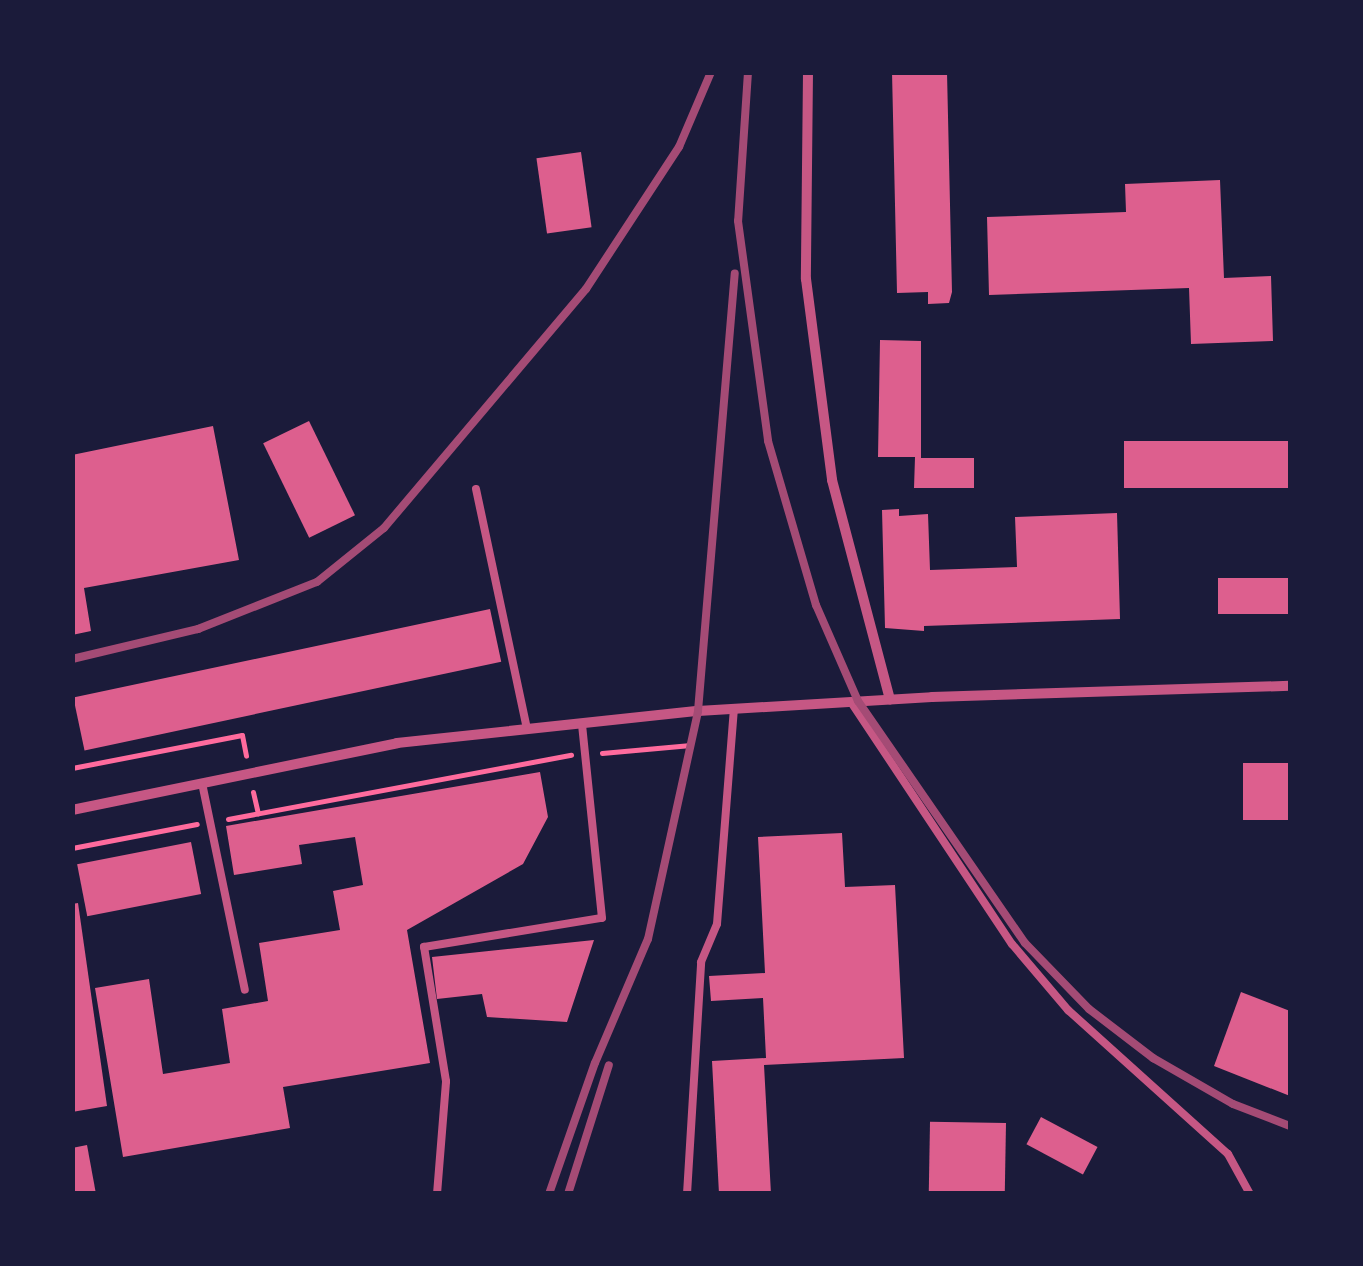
<!DOCTYPE html>
<style>
body{margin:0}
#map{position:relative;width:1363px;height:1266px;overflow:hidden;background:#1b1b3a;font-family:Commissioner,sans-serif}
div>[style]{position:absolute}
[style*='--x']{left:calc(var(--x)*1px);top:calc(var(--y)*1px);width:calc(var(--w)*1px);rotate:calc(var(--a)*1deg)}
.building>*{inset:0;background:#dd5f8e;transform-origin:0 0}
.path>*{height:5px;margin:-2.5px;padding:0 2.5px;transform-origin:2.5px;border-radius:2.5px;background:#ff6b9d}
.service>*{height:8px;margin:-4px;padding:0 4px;transform-origin:4px;border-radius:4px;background:#c65784}
.minor>*{height:10px;margin:-5px;padding:0 5px;transform-origin:5px;border-radius:5px;background:#c65784}
.rail>*{height:8px;margin:-4px;padding:0 4px;transform-origin:4px;border-radius:4px;background:#a44b75}
span{translate:-50% -50%;white-space:nowrap;text-align:center;line-height:1.15;-webkit-text-stroke:9px #1b1b3a;paint-order:stroke}
.frame{position:absolute;inset:0;border:75px solid #1b1b3a;pointer-events:none}
</style>
<div id="map">
<div class="building">
<div style="clip-path:polygon(892px 72px,947px 72px,952px 292px,949px 303px,928px 304px,928px 292px,897px 293px)"></div>
<div style="left:581px;top:152px;width:76px;height:45px;rotate:82deg"></div>
<div style="clip-path:polygon(1220px 180px,1224px 278px,1271px 276px,1273px 341px,1191px 344px,1189px 288px,989px 295px,987px 217px,1126px 212px,1125px 184px)"></div>
<div style="clip-path:polygon(880px 340px,921px 341px,921px 458px,974px 458px,974px 488px,914px 488px,915px 457px,878px 457px)"></div>
<div style="left:309px;top:421px;width:105px;height:51px;rotate:64deg"></div>
<div style="clip-path:polygon(213px 426px,239px 560px,84px 588px,91px 631px,72px 635px,72px 455px)"></div>
<div style="left:1290px;top:441px;width:47px;height:166px;rotate:90deg"></div>
<div style="clip-path:polygon(899px 509px,899px 516px,928px 514px,930px 570px,1017px 567px,1015px 517px,1117px 513px,1120px 619px,924px 626px,924px 631px,885px 628px,882px 510px)"></div>
<div style="left:1218px;top:578px;width:72px;height:36px"></div>
<div style="left:490px;top:609px;width:54px;height:426px;rotate:78deg"></div>
<div style="left:1290px;top:763px;width:57px;height:47px;rotate:90deg"></div>
<div style="clip-path:polygon(540px 772px,548px 817px,523px 864px,407px 930px,430px 1063px,283px 1087px,290px 1128px,123px 1157px,95px 988px,149px 979px,163px 1074px,230px 1063px,222px 1009px,268px 1001px,259px 943px,340px 930px,333px 891px,363px 885px,355px 837px,299px 845px,302px 864px,234px 875px,226px 826px)"></div>
<div style="clip-path:polygon(842px 833px,845px 887px,895px 885px,904px 1058px,764px 1065px,771px 1194px,719px 1194px,712px 1061px,766px 1058px,763px 998px,711px 1001px,709px 976px,765px 973px,758px 837px)"></div>
<div style="left:191px;top:842px;width:53px;height:116px;rotate:79deg"></div>
<div style="clip-path:polygon(78px 903px,107px 1106px,72px 1112px,72px 904px)"></div>
<div style="clip-path:polygon(594px 940px,567px 1022px,487px 1017px,482px 994px,437px 999px,432px 957px)"></div>
<div style="clip-path:polygon(1241px 992px,1290px 1011px,1290px 1096px,1214px 1066px)"></div>
<div style="left:1041px;top:1117px;width:64px;height:31px;rotate:28deg"></div>
<div style="left:1006px;top:1123px;width:71px;height:76px;rotate:91deg"></div>
<div style="clip-path:polygon(87px 1145px,96px 1194px,72px 1194px,72px 1148px)"></div>
</div>
<div class="path">
<div style="--x:602;--y:753;--w:89;--a:-5.1"></div>
<div style="--x:72;--y:768;--w:173;--a:-11"></div>
<div style="--x:242;--y:735;--w:21;--a:79"></div>
<div style="--x:253;--y:792;--w:22;--a:77"></div>
<div style="--x:228;--y:819;--w:349;--a:-10.6"></div>
<div style="--x:72;--y:848;--w:127;--a:-10.9"></div>
</div>
<div class="service">
<div style="--x:476;--y:489;--w:245;--a:78"></div>
<div style="--x:851;--y:702;--w:291;--a:56.4"></div>
<div style="--x:1012;--y:944;--w:87;--a:49.7"></div>
<div style="--x:1068;--y:1010;--w:215;--a:42"></div>
<div style="--x:1228;--y:1154;--w:46;--a:61.2"></div>
<div style="--x:202;--y:783;--w:211;--a:78.3"></div>
<div style="--x:437;--y:1194;--w:113;--a:-85.4"></div>
<div style="--x:446;--y:1081;--w:136;--a:-99.3"></div>
<div style="--x:424;--y:947;--w:180;--a:-9.3"></div>
<div style="--x:602;--y:918;--w:196;--a:-95.9"></div>
<div style="--x:687;--y:1194;--w:232;--a:-86.5"></div>
<div style="--x:701;--y:962;--w:41;--a:-67.2"></div>
<div style="--x:717;--y:924;--w:216;--a:-85.5"></div>
</div>
<div class="minor">
<div style="--x:808;--y:72;--w:207;--a:90.6"></div>
<div style="--x:806;--y:279;--w:203;--a:82.6"></div>
<div style="--x:832;--y:480;--w:227;--a:75.2"></div>
<div style="--x:72;--y:810;--w:332;--a:-11.6"></div>
<div style="--x:397;--y:743;--w:303;--a:-6.1"></div>
<div style="--x:698;--y:711;--w:234;--a:-3.4"></div>
<div style="--x:932;--y:697;--w:358;--a:-1.8"></div>
</div>
<div class="rail">
<div style="--x:748;--y:72;--w:149;--a:93.8"></div>
<div style="--x:738;--y:221;--w:222;--a:82.2"></div>
<div style="--x:768;--y:441;--w:171;--a:73.7"></div>
<div style="--x:816;--y:605;--w:105;--a:66.4"></div>
<div style="--x:858;--y:701;--w:294;--a:55.4"></div>
<div style="--x:1025;--y:943;--w:92;--a:45.9"></div>
<div style="--x:1089;--y:1009;--w:81;--a:37.4"></div>
<div style="--x:1153;--y:1058;--w:92;--a:29.9"></div>
<div style="--x:1233;--y:1104;--w:61;--a:21.1"></div>
<div style="--x:72;--y:659;--w:130;--a:-13.4"></div>
<div style="--x:198;--y:629;--w:128;--a:-21.6"></div>
<div style="--x:317;--y:582;--w:86;--a:-38.9"></div>
<div style="--x:384;--y:528;--w:313;--a:-49.8"></div>
<div style="--x:586;--y:289;--w:170;--a:-56.8"></div>
<div style="--x:679;--y:147;--w:82;--a:-66.9"></div>
<div style="--x:549;--y:1194;--w:139;--a:-70.7"></div>
<div style="--x:595;--y:1063;--w:135;--a:-66.9"></div>
<div style="--x:648;--y:939;--w:233;--a:-77.6"></div>
<div style="--x:698;--y:711;--w:439;--a:-85.2"></div>
<div style="--x:568;--y:1194;--w:135;--a:-72.4"></div>
</div>
<div class="frame"></div>
</div>
